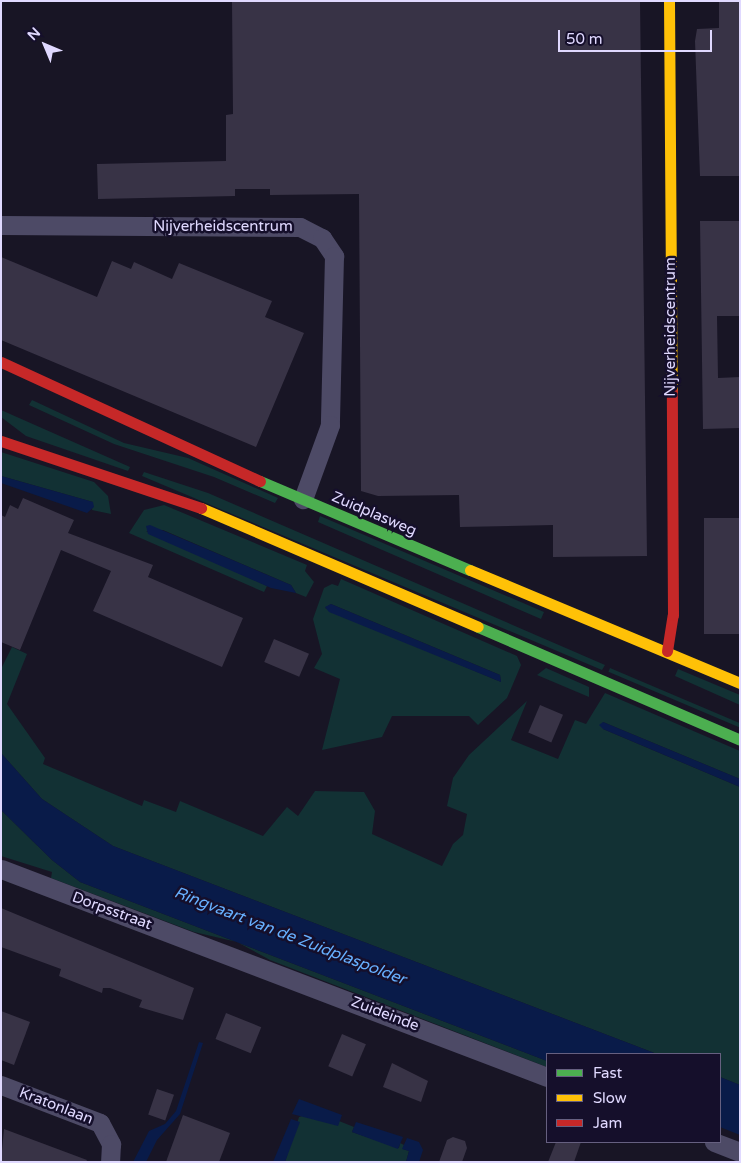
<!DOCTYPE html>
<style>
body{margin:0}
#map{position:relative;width:741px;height:1163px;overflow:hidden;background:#181525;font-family:"Varela Round",sans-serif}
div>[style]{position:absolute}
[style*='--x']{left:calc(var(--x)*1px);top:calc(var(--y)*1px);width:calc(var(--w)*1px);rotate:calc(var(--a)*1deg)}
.green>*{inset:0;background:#123134;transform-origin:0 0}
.water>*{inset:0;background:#091b49}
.building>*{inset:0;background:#383346;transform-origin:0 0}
.street>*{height:19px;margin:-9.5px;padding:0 9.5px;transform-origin:9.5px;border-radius:9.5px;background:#4d4a66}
.fast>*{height:11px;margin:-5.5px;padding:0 5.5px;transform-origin:5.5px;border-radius:5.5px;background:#4caf50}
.slow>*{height:11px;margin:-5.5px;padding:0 5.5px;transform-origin:5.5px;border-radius:5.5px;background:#ffc107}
.jam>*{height:11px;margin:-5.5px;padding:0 5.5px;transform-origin:5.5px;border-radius:5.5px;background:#c62828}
span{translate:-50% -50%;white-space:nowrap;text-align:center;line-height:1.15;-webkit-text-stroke:5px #150f2b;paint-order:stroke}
.street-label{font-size:15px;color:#e0d9ff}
.water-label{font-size:16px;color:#67b0ff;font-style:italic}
.frame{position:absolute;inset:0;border:2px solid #e0d9ff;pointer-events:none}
.legend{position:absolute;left:546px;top:1053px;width:175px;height:90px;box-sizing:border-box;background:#150f2b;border:1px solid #666080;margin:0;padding:6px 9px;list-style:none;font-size:15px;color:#e0d9ff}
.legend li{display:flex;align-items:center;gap:10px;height:25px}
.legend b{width:25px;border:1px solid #666080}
.north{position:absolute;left:20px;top:20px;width:50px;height:50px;-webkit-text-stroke:4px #150f2b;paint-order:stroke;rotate:315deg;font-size:14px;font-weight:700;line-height:20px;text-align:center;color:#e0d9ff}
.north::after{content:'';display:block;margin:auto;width:18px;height:22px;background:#e0d9ff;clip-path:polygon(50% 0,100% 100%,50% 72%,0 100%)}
.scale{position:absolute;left:558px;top:30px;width:154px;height:22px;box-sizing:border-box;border:2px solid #e0d9ff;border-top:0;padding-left:6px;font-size:15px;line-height:18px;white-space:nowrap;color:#e0d9ff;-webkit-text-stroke:4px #150f2b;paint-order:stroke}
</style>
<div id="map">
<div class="green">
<div style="clip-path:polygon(32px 400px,124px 443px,188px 458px,278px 498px,275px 503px,214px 477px,114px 444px,29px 405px)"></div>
<div style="clip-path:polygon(1px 410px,130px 467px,128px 471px,26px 436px,1px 417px)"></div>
<div style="clip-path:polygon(1px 452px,94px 482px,108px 496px,111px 514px,92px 510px,93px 502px,1px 476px)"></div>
<div style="clip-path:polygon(144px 472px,208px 493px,605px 665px,602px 670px,142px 476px)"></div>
<div style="clip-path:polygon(164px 505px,307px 565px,305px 571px,314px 582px,306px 597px,296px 593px,291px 585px,163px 530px,146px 531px,267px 586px,264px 592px,129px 533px,144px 510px)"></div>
<div style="clip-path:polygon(320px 516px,544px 612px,541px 619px,318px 522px)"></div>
<div style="clip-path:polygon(evenodd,341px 579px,517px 656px,521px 665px,507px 698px,478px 725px,469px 716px,392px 716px,382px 737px,322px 750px,340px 679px,314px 668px,322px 654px,313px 619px,324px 588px,332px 584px,338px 586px,341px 579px,331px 604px,500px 675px,501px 682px,325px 608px,331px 604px)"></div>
<div style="clip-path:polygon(12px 647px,27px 654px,7px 704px,45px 758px,43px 764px,142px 806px,144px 800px,176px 812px,180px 801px,263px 836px,287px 807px,298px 816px,315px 791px,364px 792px,375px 811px,372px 834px,442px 866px,453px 844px,463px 835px,467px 814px,447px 806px,453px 778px,469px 755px,527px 701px,511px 740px,558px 759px,575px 720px,586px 724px,605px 693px,740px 751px,740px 779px,603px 722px,603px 729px,740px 787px,740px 1085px,720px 1077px,720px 1054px,657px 1054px,113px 846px,42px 799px,1px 753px,1px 669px)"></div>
<div style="clip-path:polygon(546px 668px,589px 687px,589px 697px,537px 675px)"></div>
<div style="left:610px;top:668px;width:142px;height:4px;rotate:23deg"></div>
<div style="clip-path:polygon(678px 669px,740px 695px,740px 705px,675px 676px)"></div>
<div style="clip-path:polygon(1px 810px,52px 860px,80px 882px,547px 1061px,547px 1067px,270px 960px,237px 942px,194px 932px,51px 878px,52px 872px,1px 856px)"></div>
<div style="clip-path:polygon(305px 1115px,338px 1125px,339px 1121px,354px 1127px,352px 1132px,399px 1148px,400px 1143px,404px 1145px,403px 1149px,409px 1151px,406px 1162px,285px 1162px,299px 1117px)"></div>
</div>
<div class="water">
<div style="clip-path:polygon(1px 476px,93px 502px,94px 507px,87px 513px,1px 483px)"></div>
<div style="clip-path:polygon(150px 525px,291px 585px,296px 593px,271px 588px,148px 534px,146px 526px)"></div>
<div style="clip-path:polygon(331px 604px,500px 675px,501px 682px,329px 612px,325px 607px)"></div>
<div style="clip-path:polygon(603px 722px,740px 779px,740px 787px,603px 729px,599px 725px)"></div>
<div style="clip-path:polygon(1px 753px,42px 799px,113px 846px,657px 1054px,547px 1054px,547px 1061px,80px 882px,52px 860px,1px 810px)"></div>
<div style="clip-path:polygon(199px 1042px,203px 1043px,180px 1114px,157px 1140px,146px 1162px,133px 1162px,149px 1131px,165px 1124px,176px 1111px)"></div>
<div style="clip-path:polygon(720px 1077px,740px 1085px,740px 1135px,720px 1127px)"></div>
<div style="clip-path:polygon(299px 1099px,342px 1115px,338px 1126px,292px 1114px)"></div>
<div style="clip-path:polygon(291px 1119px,300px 1122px,285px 1162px,273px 1162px)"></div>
<div style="clip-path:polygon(356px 1122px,403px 1137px,398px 1149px,352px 1132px)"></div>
<div style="clip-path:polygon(407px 1138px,419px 1142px,423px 1150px,419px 1162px,406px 1162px,409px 1151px,402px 1149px)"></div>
</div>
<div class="building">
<div style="clip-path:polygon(232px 1px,640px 1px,647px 556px,553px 557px,553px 525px,460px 527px,459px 495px,378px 496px,361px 491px,359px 194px,270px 195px,270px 189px,235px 189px,235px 196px,98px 199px,97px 164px,226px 161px,226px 115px,233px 114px)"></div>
<div style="clip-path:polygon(719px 1px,740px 1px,740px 176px,700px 176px,695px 41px,697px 29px,719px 28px)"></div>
<div style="clip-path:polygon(700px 221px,740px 221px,740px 316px,717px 316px,718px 378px,740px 377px,740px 428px,703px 429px)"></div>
<div style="clip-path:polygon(1px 257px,97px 297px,112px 261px,131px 269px,134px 262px,172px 279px,179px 263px,272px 301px,265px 317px,304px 333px,256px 447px,1px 340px)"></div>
<div style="clip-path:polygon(23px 498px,74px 520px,68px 533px,153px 565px,148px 577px,243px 618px,222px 667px,93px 611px,111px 571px,61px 550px,20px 650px,1px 642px,1px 515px,5px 517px,10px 505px,18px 509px)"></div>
<div style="left:704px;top:518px;width:36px;height:116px"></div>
<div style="left:274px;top:639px;width:38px;height:25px;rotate:23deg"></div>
<div style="left:540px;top:705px;width:25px;height:30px;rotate:23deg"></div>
<div style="clip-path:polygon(1px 908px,194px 988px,183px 1020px,139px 1007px,142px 1000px,110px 988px,103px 988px,102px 993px,59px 976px,61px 969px,1px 947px)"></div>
<div style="clip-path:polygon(1px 1011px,30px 1022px,14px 1065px,1px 1060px)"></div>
<div style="left:226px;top:1013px;width:38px;height:28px;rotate:22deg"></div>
<div style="left:342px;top:1034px;width:26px;height:35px;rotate:23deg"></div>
<div style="clip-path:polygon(392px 1063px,428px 1081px,421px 1102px,383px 1087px)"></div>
<div style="left:157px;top:1089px;width:18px;height:27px;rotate:19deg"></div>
<div style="clip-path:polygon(183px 1115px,230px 1133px,219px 1162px,166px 1162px)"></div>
<div style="clip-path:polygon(4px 1129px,87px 1160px,86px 1162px,1px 1162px)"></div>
<div style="clip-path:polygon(453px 1137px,465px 1141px,467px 1148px,462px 1162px,439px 1162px,447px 1140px)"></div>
<div style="clip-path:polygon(556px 1142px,581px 1142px,574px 1162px,548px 1162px)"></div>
</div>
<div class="street">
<div style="--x:1;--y:225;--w:299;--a:0.4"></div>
<div style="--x:300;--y:227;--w:25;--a:27"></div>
<div style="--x:322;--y:238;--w:22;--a:56"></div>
<div style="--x:334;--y:256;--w:169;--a:91.4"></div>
<div style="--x:330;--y:425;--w:79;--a:110"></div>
<div style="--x:1;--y:869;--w:584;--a:20.85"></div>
<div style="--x:1;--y:1085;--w:106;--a:21"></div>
<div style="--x:100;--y:1123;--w:24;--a:62"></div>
<div style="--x:111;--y:1144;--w:18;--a:93"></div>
<div style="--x:714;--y:1142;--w:28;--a:21"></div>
</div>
<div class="fast">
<div style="--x:260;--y:481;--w:228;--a:23"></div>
<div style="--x:478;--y:627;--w:285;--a:23.3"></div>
</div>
<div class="slow">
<div style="--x:669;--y:1;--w:390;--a:89.6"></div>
<div style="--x:201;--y:508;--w:301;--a:23.2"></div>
<div style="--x:470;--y:570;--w:293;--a:22.7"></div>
</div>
<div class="jam">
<div style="--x:1;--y:362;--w:285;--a:24.7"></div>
<div style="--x:1;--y:441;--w:211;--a:18.5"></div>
<div style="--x:667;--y:651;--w:36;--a:-81"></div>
<div style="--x:673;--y:615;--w:224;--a:-90.3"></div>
</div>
<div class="street-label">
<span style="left:223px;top:227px">Nijverheidscentrum</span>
<span style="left:671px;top:327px;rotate:-90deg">Nijverheidscentrum</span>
<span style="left:374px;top:514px;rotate:23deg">Zuidplasweg</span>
<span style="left:112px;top:911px;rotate:20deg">Dorpsstraat</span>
<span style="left:385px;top:1014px;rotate:21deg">Zuideinde</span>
<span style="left:56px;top:1106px;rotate:21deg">Kratonlaan</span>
</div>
<div class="water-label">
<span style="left:290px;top:936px;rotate:21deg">Ringvaart van de Zuidplaspolder</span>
</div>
<div class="frame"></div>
<ul class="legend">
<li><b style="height:6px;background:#4caf50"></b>Fast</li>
<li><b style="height:6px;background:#ffc107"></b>Slow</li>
<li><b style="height:6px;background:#c62828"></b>Jam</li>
</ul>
<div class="north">N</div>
<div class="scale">50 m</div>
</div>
